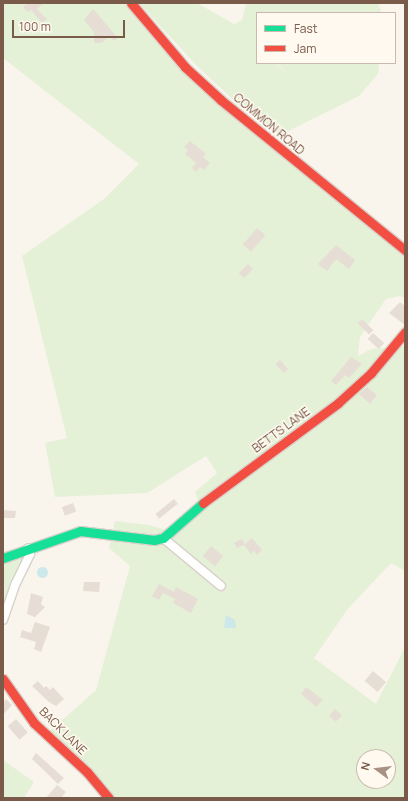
<!DOCTYPE html>
<style>
body{margin:0}
#map{position:relative;width:408px;height:801px;overflow:hidden;background:#f9f5ed;font-family:Manrope,sans-serif}
div>[style]{position:absolute}
[style*='--x']{left:calc(var(--x)*1px);top:calc(var(--y)*1px);width:calc(var(--w)*1px);rotate:calc(var(--a)*1deg)}
.green>*{inset:0;background:#e5f1d7}
.water>*{inset:0;background:#cde8ea}
.round{border-radius:50%}
.building>*{inset:0;background:#e6ddd4;transform-origin:0 0}
.roads{filter:drop-shadow(1px 0 #d8d0ca) drop-shadow(-1px 0 #d8d0ca) drop-shadow(0 1px #d8d0ca) drop-shadow(0 -1px #d8d0ca)}
.street>*{height:8px;margin:-4px;padding:0 4px;transform-origin:4px;border-radius:4px;background:#fefefc}
.fast>*{height:9px;margin:-4.5px;padding:0 4.5px;transform-origin:4.5px;border-radius:4.5px;background:#16e098}
.jam>*{height:9px;margin:-4.5px;padding:0 4.5px;transform-origin:4.5px;border-radius:4.5px;background:#f24e42}
span{translate:-50% -50%;white-space:nowrap;text-align:center;line-height:1.15;-webkit-text-stroke:3px #fff9f0;paint-order:stroke}
.street-label{font-size:12px;color:#7a5b4a}
.frame{position:absolute;inset:0;border:4px solid #7a5b4a;pointer-events:none}
.legend{position:absolute;left:256px;top:12px;width:140px;height:52px;box-sizing:border-box;background:#fff9f0;border:1px solid #cabaae;margin:0;padding:5px 7px;list-style:none;font-size:12px;color:#7a5b4a}
.legend li{display:flex;align-items:center;gap:8px;height:20px}
.legend b{width:20px;border:1px solid #cabaae}
.north{position:absolute;left:356px;top:749px;width:40px;height:40px;box-sizing:border-box;background:#fff9f0;border:1px solid #cabaae;border-radius:50%;rotate:285deg;font-size:11px;font-weight:700;line-height:16px;text-align:center;color:#7a5b4a}
.north::after{content:'';display:block;margin:auto;width:14px;height:18px;background:#a69183;clip-path:polygon(50% 0,100% 100%,50% 72%,0 100%)}
.scale{position:absolute;left:12px;top:20px;width:113px;height:18px;box-sizing:border-box;border:2px solid #7a5b4a;border-top:0;padding-left:5px;font-size:12px;line-height:14px;white-space:nowrap;color:#7a5b4a;-webkit-text-stroke:3px #fff9f0;paint-order:stroke}
</style>
<div id="map">
<div class="green">
<div style="clip-path:polygon(evenodd,3px 3px,127px 3px,145px 26px,405px 255px,405px 299px,400px 296px,386px 299px,360px 337px,358px 356px,371px 349px,405px 346px,405px 571px,391px 563px,347px 610px,314px 658px,376px 704px,405px 647px,405px 798px,112px 798px,49px 732px,96px 690px,130px 566px,109px 548px,115px 521px,149px 525px,176px 533px,201px 509px,195px 492px,217px 473px,206px 456px,147px 493px,55px 497px,45px 443px,67px 438px,22px 256px,104px 199px,139px 164px,3px 58px,3px 3px,364px 757px,388px 757px,388px 781px,364px 781px,364px 757px)"></div>
<div style="clip-path:polygon(139px 3px,197px 3px,234px 24px,242px 20px,246px 3px,378px 3px,382px 13px,257px 13px,257px 63px,276px 63px,289px 75px,277px 63px,379px 63px,378px 74px,359px 96px,280px 135px,245px 106px,242px 108px,197px 66px)"></div>
<div style="clip-path:polygon(28px 548px,9px 607px,3px 629px,3px 558px)"></div>
<div style="clip-path:polygon(3px 760px,34px 782px,24px 798px,3px 798px)"></div>
</div>
<div class="water">
<div class="round" style="left:36.5px;top:566.5px;width:11px;height:11px"></div>
<div style="clip-path:polygon(226px 615px,235px 620px,236px 628px,224px 628px)"></div>
</div>
<div class="building">
<div style="clip-path:polygon(28px 3px,44px 3px,37px 9px,47px 19px,42px 23px,31px 10px,28px 12px,23px 7px)"></div>
<div style="clip-path:polygon(93px 9px,118px 38px,114px 41px,109px 36px,102px 43px,94px 43px,94px 32px,84px 20px)"></div>
<div style="clip-path:polygon(190px 141px,206px 154px,203px 157px,210px 163px,204px 170px,200px 167px,196px 172px,192px 168px,196px 163px,185px 154px,188px 150px,184px 147px)"></div>
<div style="left:257px;top:228px;width:11px;height:22px;rotate:41deg"></div>
<div style="clip-path:polygon(336px 245px,355px 260px,349px 269px,336px 259px,327px 271px,318px 264px)"></div>
<div style="left:248px;top:264px;width:7px;height:13px;rotate:45deg"></div>
<div style="clip-path:polygon(400px 302px,405px 306px,405px 325px,389px 313px)"></div>
<div style="left:362px;top:319px;width:16px;height:6px;rotate:45deg"></div>
<div style="left:373px;top:333px;width:15px;height:8px;rotate:42deg"></div>
<div style="clip-path:polygon(351px 357px,362px 364px,349px 378px,345px 375px,336px 385px,331px 381px)"></div>
<div style="left:280px;top:360px;width:12px;height:6px;rotate:48deg"></div>
<div style="clip-path:polygon(367px 387px,377px 395px,370px 404px,359px 394px)"></div>
<div style="left:174px;top:499px;width:6px;height:24px;rotate:51deg"></div>
<div style="left:73px;top:503px;width:9px;height:12px;rotate:69deg"></div>
<div style="clip-path:polygon(3px 510px,16px 511px,15px 518px,3px 518px)"></div>
<div style="clip-path:polygon(252px 538px,262px 550px,257px 555px,254px 551px,251px 554px,244px 545px,237px 548px,234px 543px,242px 539px,245px 544px)"></div>
<div style="left:211px;top:546px;width:16px;height:13px;rotate:40deg"></div>
<div style="clip-path:polygon(84px 582px,100px 582px,99px 592px,83px 591px)"></div>
<div style="clip-path:polygon(159px 584px,174px 592px,176px 587px,198px 599px,191px 613px,173px 603px,175px 599px,163px 593px,159px 600px,152px 596px)"></div>
<div style="clip-path:polygon(31px 593px,43px 597px,41px 604px,45px 607px,35px 617px,27px 614px)"></div>
<div style="clip-path:polygon(35px 622px,50px 627px,41px 652px,34px 649px,36px 642px,20px 637px,22px 630px,31px 633px)"></div>
<div style="left:373px;top:671px;width:17px;height:13px;rotate:40deg"></div>
<div style="clip-path:polygon(38px 681px,44px 688px,46px 686px,50px 690px,53px 687px,64px 699px,56px 706px,49px 702px,32px 686px)"></div>
<div style="clip-path:polygon(306px 687px,323px 700px,316px 707px,301px 694px)"></div>
<div style="clip-path:polygon(6px 699px,12px 705px,3px 715px,3px 703px)"></div>
<div style="left:335px;top:709px;width:9px;height:9px;rotate:41deg"></div>
<div style="left:16px;top:719px;width:18px;height:11px;rotate:49deg"></div>
<div style="clip-path:polygon(36px 753px,64px 778px,58px 784px,32px 759px)"></div>
<div style="clip-path:polygon(57px 785px,66px 792px,61px 798px,46px 798px)"></div>
</div>
<div class="roads">
<div class="street">
<div style="--x:163;--y:538;--w:75;--a:39.6"></div>
<div style="--x:3;--y:620;--w:39;--a:-71"></div>
<div style="--x:16;--y:583;--w:32;--a:-64"></div>
<div style="--x:30;--y:554;--w:6;--a:-108"></div>
</div>
<div class="fast">
<div style="--x:3;--y:558;--w:82;--a:-19.3"></div>
<div style="--x:80;--y:531;--w:75;--a:6.9"></div>
<div style="--x:154;--y:540;--w:9;--a:-13"></div>
<div style="--x:163;--y:538;--w:53;--a:-41.2"></div>
</div>
<div class="jam">
<div style="--x:131;--y:3;--w:84;--a:49.8"></div>
<div style="--x:185;--y:67;--w:49;--a:42.5"></div>
<div style="--x:221;--y:100;--w:237;--a:39.2"></div>
<div style="--x:203;--y:503;--w:168;--a:-36.5"></div>
<div style="--x:338;--y:403;--w:45;--a:-42.3"></div>
<div style="--x:371;--y:373;--w:53;--a:-50.3"></div>
<div style="--x:3;--y:679;--w:54;--a:54.8"></div>
<div style="--x:34;--y:723;--w:72;--a:42.8"></div>
<div style="--x:87;--y:772;--w:34;--a:50"></div>
</div>
</div>
<div class="street-label">
<span style="left:269px;top:124px;rotate:40deg">COMMON ROAD</span>
<span style="left:281px;top:430px;rotate:-36deg">BETTS LANE</span>
<span style="left:63px;top:731px;rotate:45deg">BACK LANE</span>
</div>
<div class="frame"></div>
<ul class="legend">
<li><b style="height:5px;background:#16e098"></b>Fast</li>
<li><b style="height:5px;background:#f24e42"></b>Jam</li>
</ul>
<div class="north">N</div>
<div class="scale">100 m</div>
</div>
